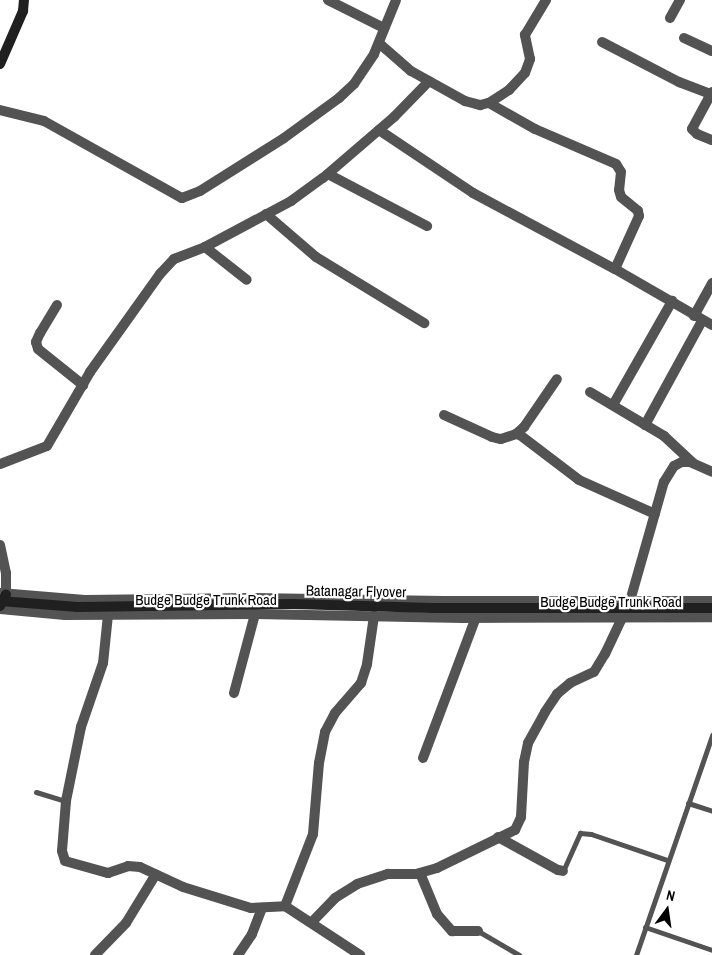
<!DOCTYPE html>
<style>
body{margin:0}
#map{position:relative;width:712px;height:955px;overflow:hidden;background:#fff;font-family:"Archivo Narrow",sans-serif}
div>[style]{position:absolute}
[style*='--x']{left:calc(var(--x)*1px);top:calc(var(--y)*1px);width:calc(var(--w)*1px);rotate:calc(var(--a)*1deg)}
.service>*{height:5px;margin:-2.5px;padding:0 2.5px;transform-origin:2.5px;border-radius:2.5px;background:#535353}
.minor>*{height:10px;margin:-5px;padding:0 5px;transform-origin:5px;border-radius:5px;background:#535353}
.tertiary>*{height:10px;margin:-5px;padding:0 5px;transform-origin:5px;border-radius:5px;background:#535353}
.secondary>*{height:10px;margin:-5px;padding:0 5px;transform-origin:5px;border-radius:5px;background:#202020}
.secondary-bridge>*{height:10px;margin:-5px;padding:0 5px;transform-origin:5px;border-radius:5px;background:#202020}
span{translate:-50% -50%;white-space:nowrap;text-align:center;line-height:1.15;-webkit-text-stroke:4.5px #fff;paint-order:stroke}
.street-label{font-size:15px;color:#000}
.north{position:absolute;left:642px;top:885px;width:50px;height:50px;-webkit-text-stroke:4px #fff;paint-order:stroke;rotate:14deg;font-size:14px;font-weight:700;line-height:20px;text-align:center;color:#000}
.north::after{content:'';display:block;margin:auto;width:18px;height:22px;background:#000;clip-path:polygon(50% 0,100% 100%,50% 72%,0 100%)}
</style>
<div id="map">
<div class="service">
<div style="--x:36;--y:792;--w:31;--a:17"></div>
<div style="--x:688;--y:803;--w:25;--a:18"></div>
<div style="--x:563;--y:871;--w:42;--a:-65.9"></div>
<div style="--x:580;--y:833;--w:11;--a:5"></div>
<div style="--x:591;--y:834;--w:80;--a:18.9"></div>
<div style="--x:645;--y:927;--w:71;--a:18.9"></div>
<div style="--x:478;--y:931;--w:48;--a:30.3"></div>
<div style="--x:636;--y:955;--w:233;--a:-70.9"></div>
</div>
<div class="minor">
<div style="--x:328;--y:0;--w:63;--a:26.6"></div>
<div style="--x:670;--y:18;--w:21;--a:-61"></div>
<div style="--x:684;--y:38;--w:31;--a:25"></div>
<div style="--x:602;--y:42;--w:87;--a:27.5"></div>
<div style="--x:679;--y:82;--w:34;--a:21"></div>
<div style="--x:380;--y:44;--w:41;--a:41.1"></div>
<div style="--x:411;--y:71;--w:62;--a:29.1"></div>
<div style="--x:465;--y:101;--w:16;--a:15"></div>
<div style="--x:480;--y:105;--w:9;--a:-13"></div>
<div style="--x:489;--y:103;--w:24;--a:-33"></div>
<div style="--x:509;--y:90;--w:23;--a:-47"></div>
<div style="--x:525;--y:73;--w:15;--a:-70"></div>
<div style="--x:530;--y:59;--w:25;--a:-102"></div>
<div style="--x:525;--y:35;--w:41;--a:-59"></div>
<div style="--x:712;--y:92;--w:42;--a:118.4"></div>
<div style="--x:692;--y:129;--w:7;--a:45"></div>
<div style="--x:697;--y:134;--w:16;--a:22"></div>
<div style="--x:489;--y:103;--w:53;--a:29.5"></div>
<div style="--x:535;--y:129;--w:88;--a:23.4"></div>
<div style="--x:616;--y:164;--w:9;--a:58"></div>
<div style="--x:621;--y:172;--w:18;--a:96"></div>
<div style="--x:619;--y:190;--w:7;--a:74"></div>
<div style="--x:621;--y:197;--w:22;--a:39"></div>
<div style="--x:638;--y:211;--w:5;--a:79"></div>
<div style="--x:639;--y:216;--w:58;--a:114.4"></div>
<div style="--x:615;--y:269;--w:112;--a:30"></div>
<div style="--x:0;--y:110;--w:45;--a:14"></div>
<div style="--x:44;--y:121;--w:158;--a:29.2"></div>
<div style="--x:182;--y:198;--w:19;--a:-21"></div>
<div style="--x:200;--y:191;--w:99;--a:-32.2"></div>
<div style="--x:284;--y:138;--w:68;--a:-36"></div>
<div style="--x:339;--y:98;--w:21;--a:-43"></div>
<div style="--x:354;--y:84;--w:36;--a:-56"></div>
<div style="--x:374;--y:54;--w:58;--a:-67.8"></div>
<div style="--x:379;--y:130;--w:113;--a:33.8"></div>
<div style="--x:473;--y:193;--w:161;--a:28.2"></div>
<div style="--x:328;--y:174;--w:112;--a:27.7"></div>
<div style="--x:266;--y:214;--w:66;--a:40.7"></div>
<div style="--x:316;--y:257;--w:127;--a:31.4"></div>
<div style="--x:205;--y:247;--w:53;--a:38.2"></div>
<div style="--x:57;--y:305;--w:33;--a:121"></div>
<div style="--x:40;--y:333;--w:10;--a:114"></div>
<div style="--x:36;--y:342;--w:7;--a:74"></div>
<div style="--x:38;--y:349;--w:58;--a:38.7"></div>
<div style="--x:694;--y:316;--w:38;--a:-61"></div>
<div style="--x:590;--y:392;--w:86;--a:30.7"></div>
<div style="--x:664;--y:436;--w:40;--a:43"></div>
<div style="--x:613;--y:405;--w:120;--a:-60.4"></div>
<div style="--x:444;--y:415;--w:53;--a:24.6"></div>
<div style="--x:492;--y:437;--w:9;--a:13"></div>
<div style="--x:501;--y:439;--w:16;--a:-18"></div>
<div style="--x:516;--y:434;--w:4;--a:14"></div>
<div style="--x:520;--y:435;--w:74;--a:37.3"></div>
<div style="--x:579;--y:480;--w:83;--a:24.1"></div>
<div style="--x:645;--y:425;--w:119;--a:-61.3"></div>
<div style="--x:516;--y:434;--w:11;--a:-41"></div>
<div style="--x:524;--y:427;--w:58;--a:-55.5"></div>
<div style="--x:0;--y:464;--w:50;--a:-21"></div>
<div style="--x:47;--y:446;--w:86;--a:-59.8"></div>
<div style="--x:90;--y:372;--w:120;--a:-54.5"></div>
<div style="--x:160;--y:274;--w:21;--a:-47"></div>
<div style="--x:174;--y:259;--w:33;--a:-21"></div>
<div style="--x:205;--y:247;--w:98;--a:-28.1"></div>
<div style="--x:291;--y:201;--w:39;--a:-36"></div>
<div style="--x:323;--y:178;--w:94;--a:-40.7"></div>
<div style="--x:394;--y:117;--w:50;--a:-45.8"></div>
<div style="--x:0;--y:545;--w:29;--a:78"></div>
<div style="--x:6;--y:573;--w:21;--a:90"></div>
<div style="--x:108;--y:615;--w:48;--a:95.9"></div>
<div style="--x:103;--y:663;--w:68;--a:109"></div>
<div style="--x:81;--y:727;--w:76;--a:101.5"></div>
<div style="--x:66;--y:801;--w:50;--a:94.6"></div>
<div style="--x:62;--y:851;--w:10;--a:73"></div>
<div style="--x:65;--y:861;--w:45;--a:15.6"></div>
<div style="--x:108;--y:873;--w:21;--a:-19"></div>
<div style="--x:128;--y:866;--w:12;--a:5"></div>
<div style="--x:140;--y:867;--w:47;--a:24.9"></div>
<div style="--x:183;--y:887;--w:71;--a:17.2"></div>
<div style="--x:251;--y:908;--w:34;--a:-3"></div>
<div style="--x:285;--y:906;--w:90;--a:33.2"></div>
<div style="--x:234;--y:693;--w:82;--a:-75.1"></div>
<div style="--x:423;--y:758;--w:151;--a:-69.4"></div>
<div style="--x:498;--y:837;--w:68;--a:28.8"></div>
<div style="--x:558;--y:870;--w:5;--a:11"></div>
<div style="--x:420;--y:873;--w:44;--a:67.5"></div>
<div style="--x:437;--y:914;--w:23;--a:49"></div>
<div style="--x:452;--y:931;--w:26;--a:0"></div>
<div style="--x:285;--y:906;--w:77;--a:-68.7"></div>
<div style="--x:313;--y:834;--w:71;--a:-85.2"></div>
<div style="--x:319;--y:763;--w:32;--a:-79"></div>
<div style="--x:325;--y:732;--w:21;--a:-62"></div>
<div style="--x:335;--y:713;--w:40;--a:-49"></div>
<div style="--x:361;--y:683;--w:20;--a:-72"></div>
<div style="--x:367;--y:664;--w:49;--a:-81.7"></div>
<div style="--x:312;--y:922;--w:33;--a:-46"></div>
<div style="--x:335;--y:898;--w:26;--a:-32"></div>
<div style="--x:357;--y:884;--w:33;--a:-18"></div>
<div style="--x:388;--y:874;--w:28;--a:0"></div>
<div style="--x:416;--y:874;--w:22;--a:-16"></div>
<div style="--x:437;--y:868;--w:87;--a:-26"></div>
<div style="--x:515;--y:830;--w:14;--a:-65"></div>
<div style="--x:521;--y:817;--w:55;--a:-86.9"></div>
<div style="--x:524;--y:762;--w:19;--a:-78"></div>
<div style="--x:528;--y:743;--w:35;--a:-61"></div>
<div style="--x:545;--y:712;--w:22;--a:-56"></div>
<div style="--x:557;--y:694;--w:17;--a:-40"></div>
<div style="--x:570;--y:683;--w:26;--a:-25"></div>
<div style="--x:594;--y:672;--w:21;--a:-59"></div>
<div style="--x:605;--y:654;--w:59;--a:-64.7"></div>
<div style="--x:630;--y:601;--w:124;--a:-74.1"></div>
<div style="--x:664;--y:482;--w:19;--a:-58"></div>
<div style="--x:674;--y:466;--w:9;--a:-27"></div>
<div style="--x:682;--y:462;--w:8;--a:0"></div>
<div style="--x:690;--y:462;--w:24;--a:24"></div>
<div style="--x:95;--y:955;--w:45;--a:-45.9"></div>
<div style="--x:126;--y:923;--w:57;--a:-58.5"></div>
<div style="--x:238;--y:955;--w:25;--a:-56"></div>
<div style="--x:252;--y:934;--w:28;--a:-69"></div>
</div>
<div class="tertiary">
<div style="--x:0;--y:593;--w:85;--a:4.7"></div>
<div style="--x:85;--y:600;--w:165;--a:-0.7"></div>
<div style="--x:250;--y:598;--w:193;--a:0.9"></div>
<div style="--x:443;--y:601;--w:269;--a:0"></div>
<div style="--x:0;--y:609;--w:65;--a:5.3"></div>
<div style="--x:65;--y:615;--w:190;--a:-0.3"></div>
<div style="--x:255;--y:614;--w:208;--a:1.1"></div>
<div style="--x:463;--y:618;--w:249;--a:-0.2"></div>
</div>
<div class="secondary">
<div style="--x:0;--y:64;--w:58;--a:-66.5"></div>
<div style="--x:23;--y:11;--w:11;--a:-85"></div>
<div style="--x:0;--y:606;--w:13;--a:-63"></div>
</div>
<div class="secondary-bridge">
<div style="--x:0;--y:601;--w:78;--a:4.4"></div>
<div style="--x:78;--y:607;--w:215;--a:-0.8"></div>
<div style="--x:293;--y:604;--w:139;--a:1.6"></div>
<div style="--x:432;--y:608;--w:280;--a:0"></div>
</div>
<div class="street-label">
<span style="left:356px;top:591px;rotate:1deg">Batanagar Flyover</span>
<span style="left:206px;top:600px">Budge Budge Trunk Road</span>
<span style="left:611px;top:602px">Budge Budge Trunk Road</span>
</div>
<div class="north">N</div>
</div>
